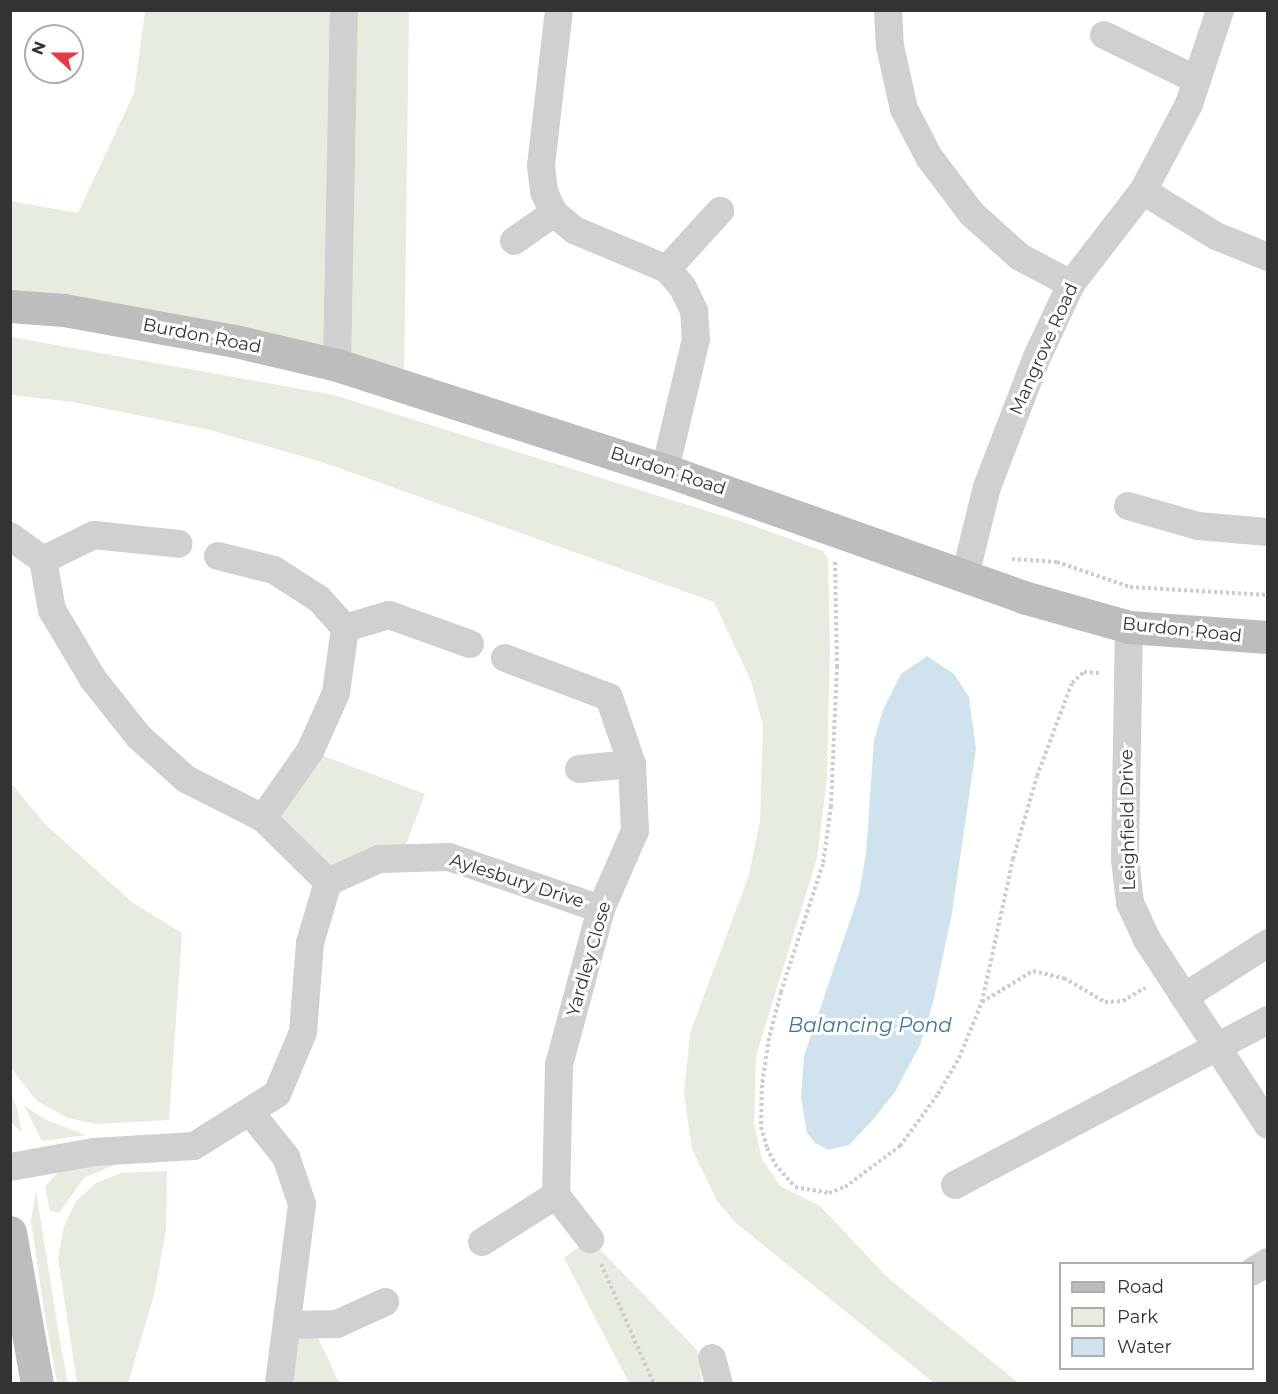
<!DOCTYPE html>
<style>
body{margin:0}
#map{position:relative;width:1278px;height:1394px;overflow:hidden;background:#fff;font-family:Montserrat,sans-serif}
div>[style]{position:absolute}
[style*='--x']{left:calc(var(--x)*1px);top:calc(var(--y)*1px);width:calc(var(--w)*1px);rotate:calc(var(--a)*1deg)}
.green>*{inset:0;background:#e6ecdf}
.water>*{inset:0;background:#cfe2ee}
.path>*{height:4px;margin-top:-2px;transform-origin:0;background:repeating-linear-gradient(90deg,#cdcdcd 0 3px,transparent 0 6px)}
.street>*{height:28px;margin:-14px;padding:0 14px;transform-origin:14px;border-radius:14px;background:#d0d0d0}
.secondary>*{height:33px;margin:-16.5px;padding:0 16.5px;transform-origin:16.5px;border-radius:16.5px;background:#bdbdbd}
span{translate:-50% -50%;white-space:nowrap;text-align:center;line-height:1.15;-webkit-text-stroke:6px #fff;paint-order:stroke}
.street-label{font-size:18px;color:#333}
.water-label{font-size:20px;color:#3f7597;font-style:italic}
.frame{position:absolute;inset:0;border:12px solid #333;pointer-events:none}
.legend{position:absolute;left:1059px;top:1262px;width:195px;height:108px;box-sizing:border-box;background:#fff;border:2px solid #adadad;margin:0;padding:8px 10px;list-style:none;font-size:18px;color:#333}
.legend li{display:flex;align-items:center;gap:12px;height:30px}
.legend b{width:30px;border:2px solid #adadad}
.north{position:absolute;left:24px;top:24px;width:60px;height:60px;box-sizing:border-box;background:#fff;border:2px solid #adadad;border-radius:50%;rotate:291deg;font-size:16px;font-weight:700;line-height:24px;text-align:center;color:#333}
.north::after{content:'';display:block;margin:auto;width:21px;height:27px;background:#e63946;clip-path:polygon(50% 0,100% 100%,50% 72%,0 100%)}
</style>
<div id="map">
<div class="green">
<div style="clip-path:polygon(145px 11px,409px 11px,404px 387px,11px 306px,10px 201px,78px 213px,134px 93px)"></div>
<div style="clip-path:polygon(11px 337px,334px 395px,749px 524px,823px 551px,828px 559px,830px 646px,827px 778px,817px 858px,756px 1056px,754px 1124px,762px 1159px,780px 1186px,820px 1206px,888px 1278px,1019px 1383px,934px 1383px,736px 1223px,717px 1201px,692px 1149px,684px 1094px,690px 1033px,749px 875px,760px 821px,763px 725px,751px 681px,714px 602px,322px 462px,210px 430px,73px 402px,11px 395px)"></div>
<div style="clip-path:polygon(310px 751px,425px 794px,401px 858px,328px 882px,263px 818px)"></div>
<div style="clip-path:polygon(10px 782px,46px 825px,133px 903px,182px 933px,169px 1120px,96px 1124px,68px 1118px,37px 1101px,14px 1072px,10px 1064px)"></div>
<div style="clip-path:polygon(10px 1091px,17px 1108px,22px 1133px,11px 1122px)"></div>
<div style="clip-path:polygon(24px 1105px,46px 1120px,86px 1135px,42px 1141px)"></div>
<div style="clip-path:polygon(128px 1159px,84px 1178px,59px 1213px,50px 1211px,45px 1187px,58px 1172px)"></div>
<div style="clip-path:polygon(167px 1171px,166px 1230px,154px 1295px,128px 1383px,77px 1383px,58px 1258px,64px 1226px,76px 1201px,96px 1183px,121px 1173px)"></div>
<div style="clip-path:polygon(36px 1191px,60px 1341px,68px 1383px,57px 1383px,44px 1310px,31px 1221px)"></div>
<div style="clip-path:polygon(590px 1239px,697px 1350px,702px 1383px,629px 1383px,564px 1258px)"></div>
<div style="clip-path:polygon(312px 1324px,339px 1383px,279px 1384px,289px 1325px)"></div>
</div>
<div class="water">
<div style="clip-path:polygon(927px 656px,954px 674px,969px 697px,976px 749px,952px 913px,933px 1003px,920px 1045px,895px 1092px,871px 1122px,849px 1145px,828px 1150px,815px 1143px,807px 1133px,801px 1097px,804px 1056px,859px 894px,866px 854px,874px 740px,883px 710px,901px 674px)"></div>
</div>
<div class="path">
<div style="--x:1012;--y:559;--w:45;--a:3.8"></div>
<div style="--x:1057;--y:562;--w:77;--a:18.9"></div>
<div style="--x:1130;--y:587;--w:138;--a:3.3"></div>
<div style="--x:835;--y:562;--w:104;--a:88.9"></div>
<div style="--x:837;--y:666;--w:140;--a:92.5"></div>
<div style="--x:831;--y:806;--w:59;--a:97.9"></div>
<div style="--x:823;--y:864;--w:135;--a:108.2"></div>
<div style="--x:781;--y:992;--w:48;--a:104.6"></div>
<div style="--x:769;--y:1038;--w:48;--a:98.5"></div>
<div style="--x:762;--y:1085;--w:42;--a:91.4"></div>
<div style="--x:761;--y:1127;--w:22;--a:74"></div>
<div style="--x:767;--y:1148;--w:18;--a:63"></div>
<div style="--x:775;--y:1164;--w:30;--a:49"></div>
<div style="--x:795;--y:1187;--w:35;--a:10"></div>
<div style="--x:829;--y:1193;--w:17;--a:-21"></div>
<div style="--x:845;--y:1187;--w:69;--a:-36.7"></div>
<div style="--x:900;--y:1146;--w:64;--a:-53.8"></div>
<div style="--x:938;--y:1094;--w:42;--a:-59.7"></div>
<div style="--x:959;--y:1058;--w:61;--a:-67.7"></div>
<div style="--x:982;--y:1002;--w:146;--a:-77.8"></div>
<div style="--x:1013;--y:859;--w:86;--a:-73.9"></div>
<div style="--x:1037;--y:776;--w:99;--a:-69.4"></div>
<div style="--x:1072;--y:683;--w:16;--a:-43"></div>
<div style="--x:1084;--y:672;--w:16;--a:4"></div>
<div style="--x:982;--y:1002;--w:60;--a:-31.3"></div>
<div style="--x:1033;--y:971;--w:32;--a:13"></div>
<div style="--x:1064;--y:978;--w:48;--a:30.3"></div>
<div style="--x:1105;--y:1002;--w:18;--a:-3"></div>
<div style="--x:1123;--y:1001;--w:26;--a:-31"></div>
<div style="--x:601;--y:1264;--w:131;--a:66.2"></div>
</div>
<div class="street">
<div style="--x:559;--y:10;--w:157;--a:96.6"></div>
<div style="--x:541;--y:166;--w:26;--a:83"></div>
<div style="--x:544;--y:192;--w:23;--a:65"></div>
<div style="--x:554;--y:213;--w:26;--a:40"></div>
<div style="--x:574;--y:230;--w:101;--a:22.8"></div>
<div style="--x:667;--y:269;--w:23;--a:49"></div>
<div style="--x:682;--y:286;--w:28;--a:64"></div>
<div style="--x:694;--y:311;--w:28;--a:86"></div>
<div style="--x:696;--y:339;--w:135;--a:103.3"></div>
<div style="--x:888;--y:10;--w:36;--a:87"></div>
<div style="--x:890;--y:46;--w:65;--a:77.5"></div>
<div style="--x:904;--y:109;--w:54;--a:62.5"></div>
<div style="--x:929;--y:157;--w:71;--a:53"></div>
<div style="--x:972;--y:214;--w:64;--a:41.9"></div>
<div style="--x:1020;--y:257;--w:58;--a:27.9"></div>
<div style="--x:1104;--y:35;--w:103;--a:25.8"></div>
<div style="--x:1143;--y:191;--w:86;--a:31.7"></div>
<div style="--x:1216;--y:236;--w:56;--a:22"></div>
<div style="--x:514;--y:241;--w:49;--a:-35"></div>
<div style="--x:667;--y:269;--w:79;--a:-47.6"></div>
<div style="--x:337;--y:365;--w:355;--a:-88.9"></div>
<div style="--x:1128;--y:506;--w:73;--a:15.9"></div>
<div style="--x:1198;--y:526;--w:70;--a:4.9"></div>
<div style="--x:10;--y:536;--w:41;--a:36"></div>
<div style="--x:43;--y:560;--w:51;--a:79.8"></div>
<div style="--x:52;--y:610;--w:80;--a:59.3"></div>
<div style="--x:93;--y:679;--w:74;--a:51.6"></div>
<div style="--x:139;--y:737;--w:63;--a:41.8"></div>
<div style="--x:186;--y:779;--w:86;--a:26.9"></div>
<div style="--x:263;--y:818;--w:91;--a:44.6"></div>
<div style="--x:218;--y:556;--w:58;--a:14"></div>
<div style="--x:274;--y:570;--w:54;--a:32.8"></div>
<div style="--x:319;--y:599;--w:39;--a:48"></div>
<div style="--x:345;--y:628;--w:66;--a:97.9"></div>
<div style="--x:336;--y:693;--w:64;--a:114.1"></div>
<div style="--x:310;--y:751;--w:82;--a:125"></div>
<div style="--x:43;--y:560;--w:57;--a:-26.1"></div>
<div style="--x:94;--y:535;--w:85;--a:6"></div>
<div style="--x:965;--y:576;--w:92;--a:-76.1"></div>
<div style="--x:987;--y:487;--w:139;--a:-69"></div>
<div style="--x:1037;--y:357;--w:81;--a:-65"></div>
<div style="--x:1071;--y:284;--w:118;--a:-52.3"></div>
<div style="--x:1143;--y:191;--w:98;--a:-62.1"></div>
<div style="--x:1189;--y:104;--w:99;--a:-71.7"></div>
<div style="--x:1129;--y:627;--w:232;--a:91"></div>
<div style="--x:1125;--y:859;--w:44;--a:83.5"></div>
<div style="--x:1130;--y:903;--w:38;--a:65"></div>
<div style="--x:1146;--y:938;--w:223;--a:56.9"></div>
<div style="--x:345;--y:628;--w:46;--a:-16.5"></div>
<div style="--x:389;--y:615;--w:86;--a:19.7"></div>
<div style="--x:505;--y:658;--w:111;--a:20.6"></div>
<div style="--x:609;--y:697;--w:71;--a:71.1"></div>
<div style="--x:632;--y:764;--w:67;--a:87.4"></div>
<div style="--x:635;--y:831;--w:85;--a:113.6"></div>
<div style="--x:601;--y:909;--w:162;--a:105.1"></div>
<div style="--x:559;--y:1065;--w:130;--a:91.3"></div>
<div style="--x:556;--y:1195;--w:56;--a:52.3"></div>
<div style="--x:579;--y:769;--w:53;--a:-5.4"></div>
<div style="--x:1184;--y:997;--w:100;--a:-32.7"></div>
<div style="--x:250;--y:1112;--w:58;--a:51.3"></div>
<div style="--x:286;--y:1157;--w:50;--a:71.2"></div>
<div style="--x:302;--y:1204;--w:181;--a:97.3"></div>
<div style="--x:10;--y:1167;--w:85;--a:-10.1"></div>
<div style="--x:94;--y:1152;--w:100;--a:-3.4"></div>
<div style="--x:194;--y:1146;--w:98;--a:-32.1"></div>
<div style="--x:277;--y:1094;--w:67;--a:-67.2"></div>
<div style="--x:303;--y:1032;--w:89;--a:-85.5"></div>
<div style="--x:310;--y:943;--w:64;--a:-73.6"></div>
<div style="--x:328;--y:882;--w:56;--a:-24.3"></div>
<div style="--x:379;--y:859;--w:70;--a:-1.6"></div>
<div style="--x:449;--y:857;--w:161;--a:18.9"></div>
<div style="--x:955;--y:1185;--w:354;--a:-27.8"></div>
<div style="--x:482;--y:1242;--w:88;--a:-32.4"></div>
<div style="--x:1252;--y:1272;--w:19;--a:-32"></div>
<div style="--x:289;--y:1325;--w:48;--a:-1.2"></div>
<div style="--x:337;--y:1324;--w:53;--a:-24.6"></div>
<div style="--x:712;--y:1358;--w:27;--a:75"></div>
</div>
<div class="secondary">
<div style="--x:10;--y:306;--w:54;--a:4.2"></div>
<div style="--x:64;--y:310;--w:174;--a:10.3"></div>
<div style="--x:235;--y:341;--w:105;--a:13.2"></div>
<div style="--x:337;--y:365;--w:344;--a:17.8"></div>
<div style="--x:665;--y:470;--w:380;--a:19.5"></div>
<div style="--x:1023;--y:597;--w:110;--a:15.8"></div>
<div style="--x:1129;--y:627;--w:139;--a:4.1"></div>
<div style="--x:10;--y:1232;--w:154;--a:79.9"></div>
</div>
<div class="street-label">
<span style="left:202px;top:336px;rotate:11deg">Burdon Road</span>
<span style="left:1044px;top:349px;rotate:-66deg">Mangrove Road</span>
<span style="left:668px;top:471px;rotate:18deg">Burdon Road</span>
<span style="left:1182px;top:630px;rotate:6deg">Burdon Road</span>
<span style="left:1128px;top:820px;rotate:-91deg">Leighfield Drive</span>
<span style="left:517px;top:881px;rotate:18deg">Aylesbury Drive</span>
<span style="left:589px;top:959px;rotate:-74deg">Yardley Close</span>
</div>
<div class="water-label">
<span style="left:870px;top:1025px">Balancing Pond</span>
</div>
<div class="frame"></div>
<ul class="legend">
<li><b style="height:8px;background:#bdbdbd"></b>Road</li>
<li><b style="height:16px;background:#e6ecdf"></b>Park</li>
<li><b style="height:16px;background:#cfe2ee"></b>Water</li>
</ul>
<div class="north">N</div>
</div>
